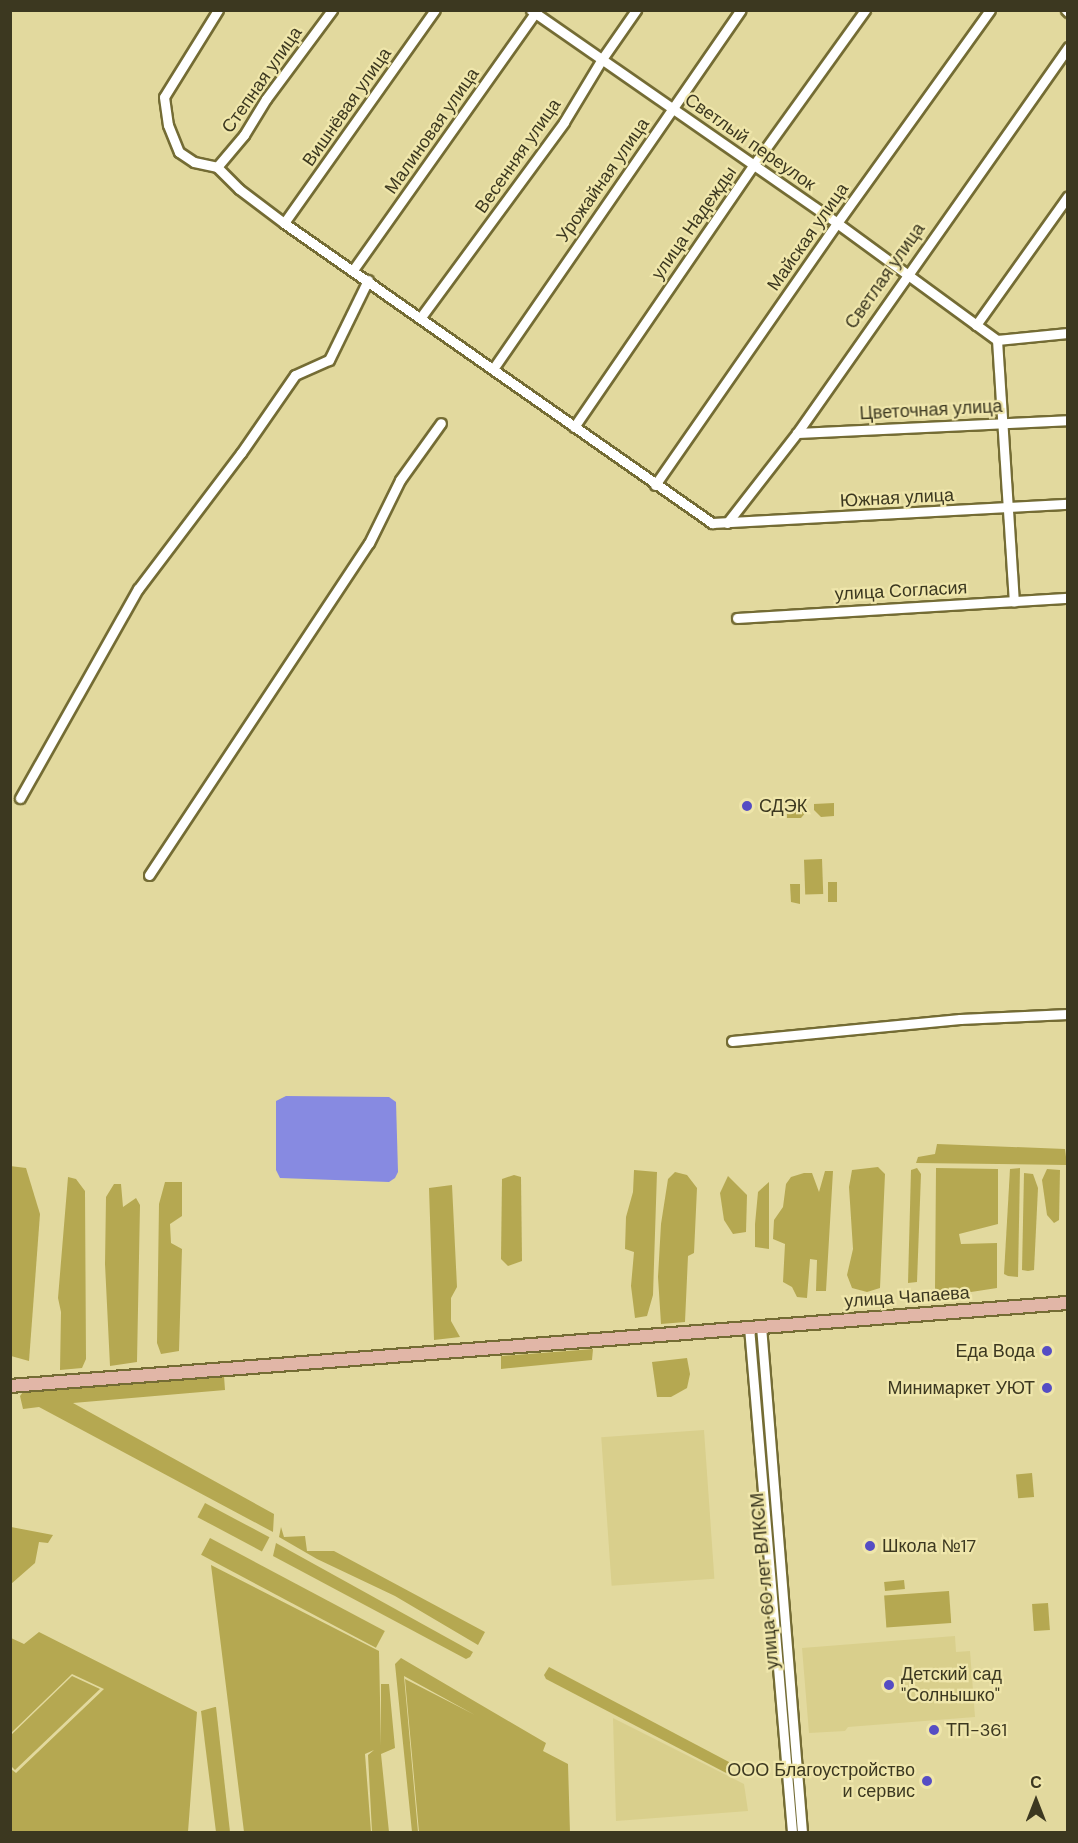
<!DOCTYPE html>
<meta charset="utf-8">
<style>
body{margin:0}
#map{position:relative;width:1078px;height:1843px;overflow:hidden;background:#e2d99e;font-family:"DM Sans",sans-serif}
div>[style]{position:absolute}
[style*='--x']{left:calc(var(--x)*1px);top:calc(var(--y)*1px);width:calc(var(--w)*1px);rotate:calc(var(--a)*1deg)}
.built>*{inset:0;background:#d9cf8c;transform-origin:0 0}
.green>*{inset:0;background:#b5a851;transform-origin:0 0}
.water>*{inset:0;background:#878ae1}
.roads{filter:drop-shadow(2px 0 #746c34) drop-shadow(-2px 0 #746c34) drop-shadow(0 2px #746c34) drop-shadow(0 -2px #746c34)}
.minor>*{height:9px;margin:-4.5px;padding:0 4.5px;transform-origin:4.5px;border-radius:4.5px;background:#fff}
.major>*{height:12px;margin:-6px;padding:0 6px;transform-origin:6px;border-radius:6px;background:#e1b6a7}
.dots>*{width:16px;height:16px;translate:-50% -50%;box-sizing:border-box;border:3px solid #efe6ab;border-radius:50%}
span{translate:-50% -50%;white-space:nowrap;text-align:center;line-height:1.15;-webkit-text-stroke:4.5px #efe6ab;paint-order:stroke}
.street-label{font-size:18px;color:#3c3820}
.poi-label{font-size:18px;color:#3c3820}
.left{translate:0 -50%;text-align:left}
.right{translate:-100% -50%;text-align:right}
.frame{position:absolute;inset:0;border:12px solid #3c3820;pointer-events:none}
.north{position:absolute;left:1006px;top:1771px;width:60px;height:60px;-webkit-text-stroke:4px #efe6ab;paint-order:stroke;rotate:0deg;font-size:16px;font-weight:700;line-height:24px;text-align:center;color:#3c3820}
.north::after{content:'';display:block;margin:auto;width:21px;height:27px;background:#3c3820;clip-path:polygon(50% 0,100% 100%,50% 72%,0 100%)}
</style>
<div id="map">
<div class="built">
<div style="left:704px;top:1430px;width:149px;height:103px;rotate:86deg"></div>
<div style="clip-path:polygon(955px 1636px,956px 1652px,970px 1651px,975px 1717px,848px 1727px,845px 1731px,809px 1733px,802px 1648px)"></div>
<div style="clip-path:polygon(613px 1718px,744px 1784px,748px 1811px,616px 1821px)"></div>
</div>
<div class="green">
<div style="clip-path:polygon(834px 803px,834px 816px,821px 817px,814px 810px,814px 804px)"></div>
<div style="clip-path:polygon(806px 804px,807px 811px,801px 818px,787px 818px,787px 805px)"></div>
<div style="left:822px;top:859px;width:35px;height:18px;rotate:88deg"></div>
<div style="left:828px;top:882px;width:9px;height:20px"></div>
<div style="clip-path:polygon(790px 884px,800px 884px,800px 904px,791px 902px)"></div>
<div style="clip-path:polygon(937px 1144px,1065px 1149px,1067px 1165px,916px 1163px,918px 1157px,935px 1154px)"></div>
<div style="clip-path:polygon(10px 1166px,26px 1168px,40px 1214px,29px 1361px,11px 1356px)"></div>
<div style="clip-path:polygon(878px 1167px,885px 1174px,880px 1288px,867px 1292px,852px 1288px,847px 1275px,853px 1249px,849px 1187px,852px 1170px)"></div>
<div style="clip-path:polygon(917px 1168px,921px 1174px,917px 1282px,908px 1283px,911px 1170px)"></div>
<div style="clip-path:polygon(936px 1168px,998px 1169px,998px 1224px,959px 1234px,961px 1244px,997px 1243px,997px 1288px,971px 1292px,935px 1290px)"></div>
<div style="clip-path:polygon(1020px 1168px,1018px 1277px,1008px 1276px,1004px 1274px,1010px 1169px)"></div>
<div style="clip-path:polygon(1047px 1169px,1060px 1170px,1059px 1220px,1054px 1223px,1047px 1215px,1042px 1180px)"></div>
<div style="clip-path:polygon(634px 1170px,657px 1172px,653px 1295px,647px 1316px,635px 1318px,631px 1286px,634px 1252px,625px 1249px,626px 1217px,633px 1192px)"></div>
<div style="clip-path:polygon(825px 1171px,833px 1171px,826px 1291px,816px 1291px,817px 1260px,810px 1259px,807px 1298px,797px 1297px,792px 1287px,783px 1282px,785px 1244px,773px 1239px,774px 1220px,783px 1207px,786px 1184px,791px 1177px,804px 1173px,812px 1173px,819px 1192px)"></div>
<div style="clip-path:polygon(675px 1172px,687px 1175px,697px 1188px,694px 1253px,688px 1256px,685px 1322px,661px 1324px,658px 1277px,661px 1224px,668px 1179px)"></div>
<div style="clip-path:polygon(1024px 1173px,1033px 1174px,1038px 1188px,1034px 1270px,1028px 1271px,1022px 1270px)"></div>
<div style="clip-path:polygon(514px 1175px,521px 1177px,522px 1261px,508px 1266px,501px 1259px,502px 1179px)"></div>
<div style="clip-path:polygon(728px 1176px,747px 1195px,746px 1232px,733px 1234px,724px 1220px,720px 1193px)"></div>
<div style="clip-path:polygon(68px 1177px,76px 1179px,85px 1191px,86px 1359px,82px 1368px,60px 1370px,61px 1312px,58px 1298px)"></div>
<div style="clip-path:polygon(165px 1182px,182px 1182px,182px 1216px,170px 1224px,171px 1243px,182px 1249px,179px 1351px,161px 1354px,157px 1343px,159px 1204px)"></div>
<div style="clip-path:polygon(769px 1182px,769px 1249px,755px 1247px,755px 1224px,758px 1192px)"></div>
<div style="clip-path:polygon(114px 1184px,121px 1184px,123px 1207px,136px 1198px,140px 1205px,137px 1362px,110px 1366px,105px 1264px,106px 1197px)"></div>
<div style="clip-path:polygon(452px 1185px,457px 1287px,451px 1298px,451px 1321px,460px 1337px,434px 1340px,429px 1188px)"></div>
<div style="clip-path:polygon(593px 1349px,592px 1360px,501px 1369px,501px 1356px)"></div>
<div style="clip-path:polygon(687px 1358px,690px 1374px,687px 1388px,671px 1397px,657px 1397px,652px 1362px)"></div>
<div style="clip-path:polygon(224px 1376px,225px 1390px,73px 1403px,274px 1514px,273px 1532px,39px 1407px,23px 1409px,20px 1396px,26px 1388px)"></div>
<div style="left:1032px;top:1473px;width:24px;height:16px;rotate:85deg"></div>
<div style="left:205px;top:1503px;width:73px;height:16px;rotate:28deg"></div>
<div style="clip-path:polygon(11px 1527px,53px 1535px,48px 1543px,39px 1542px,35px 1563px,11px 1584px)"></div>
<div style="clip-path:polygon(281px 1527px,284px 1537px,305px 1536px,307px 1551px,334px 1551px,485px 1632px,478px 1645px,395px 1596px,317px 1559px,279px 1537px)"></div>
<div style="left:210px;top:1538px;width:198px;height:19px;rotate:28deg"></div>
<div style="clip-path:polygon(276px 1543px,473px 1652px,470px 1657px,466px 1659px,273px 1556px)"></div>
<div style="clip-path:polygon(211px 1565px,379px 1651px,381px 1746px,381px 1684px,389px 1684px,395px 1748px,381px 1754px,389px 1832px,372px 1832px,368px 1755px,374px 1750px,365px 1754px,371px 1832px,244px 1832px)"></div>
<div style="left:904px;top:1580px;width:9px;height:20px;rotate:84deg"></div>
<div style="left:949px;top:1591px;width:32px;height:65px;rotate:86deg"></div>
<div style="left:1048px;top:1603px;width:27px;height:16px;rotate:86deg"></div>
<div style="clip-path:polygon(39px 1632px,197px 1712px,188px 1832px,11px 1832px,11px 1769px,16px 1773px,104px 1689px,72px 1674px,11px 1733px,11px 1638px,24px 1644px)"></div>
<div style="clip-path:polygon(401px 1658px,546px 1743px,543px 1751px,568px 1764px,570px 1832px,419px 1832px,405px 1679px,475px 1715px,404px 1676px,418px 1832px,412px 1832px,395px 1664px)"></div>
<div style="clip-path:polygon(549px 1667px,729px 1762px,730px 1775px,546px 1679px,544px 1675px)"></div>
<div style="clip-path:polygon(72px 1676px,100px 1689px,15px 1770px,11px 1766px,11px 1735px)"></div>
<div style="clip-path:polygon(215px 1707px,216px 1707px,230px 1832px,216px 1832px,201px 1711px)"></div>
</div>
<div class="water">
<div style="clip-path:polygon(286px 1096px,389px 1097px,396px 1102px,398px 1172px,395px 1178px,389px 1182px,280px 1178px,276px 1170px,276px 1101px)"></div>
</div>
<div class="roads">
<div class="minor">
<div style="--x:218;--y:10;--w:102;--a:121.8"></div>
<div style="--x:164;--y:97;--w:28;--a:82"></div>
<div style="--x:168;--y:125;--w:29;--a:68"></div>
<div style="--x:179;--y:152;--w:18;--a:34"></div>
<div style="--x:194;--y:162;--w:24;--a:12"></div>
<div style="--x:217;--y:167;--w:31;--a:45"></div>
<div style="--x:239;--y:189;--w:56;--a:37.1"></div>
<div style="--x:284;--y:223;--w:523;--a:35.03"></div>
<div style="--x:712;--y:523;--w:357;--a:-3.1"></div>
<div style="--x:531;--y:10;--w:373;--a:34.8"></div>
<div style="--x:837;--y:223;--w:198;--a:36.2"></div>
<div style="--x:997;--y:340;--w:71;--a:-5.6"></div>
<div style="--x:1066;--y:10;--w:3;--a:45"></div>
<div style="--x:217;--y:167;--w:42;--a:-49.8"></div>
<div style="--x:244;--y:135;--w:42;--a:-58.6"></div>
<div style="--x:266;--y:99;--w:111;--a:-53.4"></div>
<div style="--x:284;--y:223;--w:261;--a:-54.7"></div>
<div style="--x:353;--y:270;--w:319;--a:-54.7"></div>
<div style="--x:421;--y:317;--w:242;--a:-53.7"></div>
<div style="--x:564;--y:122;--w:74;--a:-58.9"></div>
<div style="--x:602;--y:59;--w:60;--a:-55.2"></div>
<div style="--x:976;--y:325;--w:158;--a:-54.5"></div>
<div style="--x:997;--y:340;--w:262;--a:86.3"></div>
<div style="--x:493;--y:369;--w:436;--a:-55.4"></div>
<div style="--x:574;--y:427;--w:316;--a:-55.6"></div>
<div style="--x:753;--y:166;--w:192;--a:-54.3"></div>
<div style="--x:797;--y:433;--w:271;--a:-2.7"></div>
<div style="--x:655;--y:485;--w:319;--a:-55.2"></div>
<div style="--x:837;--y:223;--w:262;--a:-54.3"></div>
<div style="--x:727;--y:523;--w:114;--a:-52.1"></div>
<div style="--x:797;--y:433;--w:472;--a:-54.9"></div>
<div style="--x:737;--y:618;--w:332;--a:-3.5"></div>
<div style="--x:20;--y:798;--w:240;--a:-60.6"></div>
<div style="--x:138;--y:589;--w:171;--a:-52.9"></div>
<div style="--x:241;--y:453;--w:95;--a:-55.3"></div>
<div style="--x:295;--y:375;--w:37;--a:-24"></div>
<div style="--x:329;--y:360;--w:89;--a:-64"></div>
<div style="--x:149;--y:875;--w:398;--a:-56.5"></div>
<div style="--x:369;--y:543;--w:70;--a:-63.8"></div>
<div style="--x:400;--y:480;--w:70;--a:-54.3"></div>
<div style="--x:732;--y:1041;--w:229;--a:-5.5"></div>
<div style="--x:960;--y:1019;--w:108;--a:-2.7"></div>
<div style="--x:761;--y:1326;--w:508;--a:85.37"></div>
<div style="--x:749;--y:1327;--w:507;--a:85.13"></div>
</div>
<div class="major">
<div style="--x:10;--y:1386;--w:1061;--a:-4.49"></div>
</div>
</div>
<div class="dots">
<div style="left:747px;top:806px;background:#554dc4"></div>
<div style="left:1047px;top:1351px;background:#554dc4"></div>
<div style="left:1047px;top:1388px;background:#554dc4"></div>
<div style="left:870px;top:1546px;background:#554dc4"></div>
<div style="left:889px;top:1685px;background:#554dc4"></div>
<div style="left:934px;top:1730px;background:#554dc4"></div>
<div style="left:927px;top:1781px;background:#554dc4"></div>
</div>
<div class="street-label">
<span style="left:262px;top:80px;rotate:-55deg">Степная улица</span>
<span style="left:347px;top:107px;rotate:-55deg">Вишнёвая улица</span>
<span style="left:432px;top:131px;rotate:-55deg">Малиновая улица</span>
<span style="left:750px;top:142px;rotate:35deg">Светлый переулок</span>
<span style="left:518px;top:156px;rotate:-55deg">Весенняя улица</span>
<span style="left:603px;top:180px;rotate:-55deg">Урожайная улица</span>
<span style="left:694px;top:223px;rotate:-55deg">улица Надежды</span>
<span style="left:808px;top:237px;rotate:-55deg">Майская улица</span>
<span style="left:885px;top:276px;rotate:-55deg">Светлая улица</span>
<span style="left:931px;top:410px;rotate:-3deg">Цветочная улица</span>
<span style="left:897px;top:498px;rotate:-3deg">Южная улица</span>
<span style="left:901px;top:591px;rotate:-3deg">улица Согласия</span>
<span style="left:907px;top:1297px;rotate:-4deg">улица Чапаева</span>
<span style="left:765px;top:1581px;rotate:-95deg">улица 60 лет ВЛКСМ</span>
</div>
<div class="poi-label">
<span class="left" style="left:759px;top:806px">СДЭК</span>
<span class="right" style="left:1035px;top:1351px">Еда Вода</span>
<span class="right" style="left:1035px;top:1388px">Минимаркет УЮТ</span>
<span class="left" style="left:882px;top:1546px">Школа №17</span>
<span class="left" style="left:901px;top:1685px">Детский сад<br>"Солнышко"</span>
<span class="left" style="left:946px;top:1730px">ТП-361</span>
<span class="right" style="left:915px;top:1781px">ООО Благоустройство<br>и сервис</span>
</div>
<div class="frame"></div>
<div class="north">С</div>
</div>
